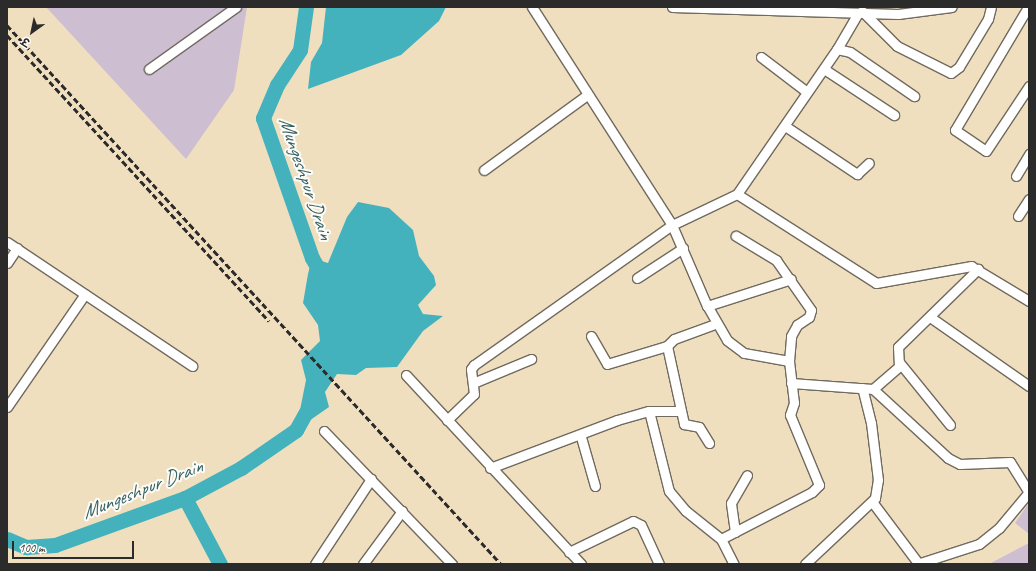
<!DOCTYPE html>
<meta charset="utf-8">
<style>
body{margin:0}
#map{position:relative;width:1036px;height:571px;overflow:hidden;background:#f0dfbf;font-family:Caveat,"Playpen Sans Deva",sans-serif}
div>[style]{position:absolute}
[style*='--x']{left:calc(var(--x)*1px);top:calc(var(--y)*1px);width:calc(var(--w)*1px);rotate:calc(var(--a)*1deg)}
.industrial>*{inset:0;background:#cebed1}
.water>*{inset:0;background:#43b2bd}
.river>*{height:15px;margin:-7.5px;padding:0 7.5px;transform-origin:7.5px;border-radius:7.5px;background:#43b2bd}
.roads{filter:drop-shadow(1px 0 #706a5f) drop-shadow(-1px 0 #706a5f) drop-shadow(0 1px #706a5f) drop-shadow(0 -1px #706a5f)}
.minor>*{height:9px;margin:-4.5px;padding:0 4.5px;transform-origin:4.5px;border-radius:4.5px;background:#fff}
.rail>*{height:2.5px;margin-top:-1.25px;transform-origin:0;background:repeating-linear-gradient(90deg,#2b2b2b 0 6px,transparent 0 9px)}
span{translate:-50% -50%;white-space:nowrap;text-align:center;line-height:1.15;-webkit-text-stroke:4px #fdfcf7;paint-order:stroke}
.water-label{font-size:20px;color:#356165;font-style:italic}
.frame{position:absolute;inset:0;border:8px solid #2b2b2b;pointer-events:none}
.north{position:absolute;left:12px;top:12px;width:40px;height:40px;-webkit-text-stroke:3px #fdfcf7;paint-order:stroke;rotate:213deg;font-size:11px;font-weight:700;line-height:16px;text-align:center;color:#2b2b2b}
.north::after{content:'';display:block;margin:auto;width:14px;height:18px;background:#2b2b2b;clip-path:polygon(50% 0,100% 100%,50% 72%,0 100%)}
.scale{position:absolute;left:12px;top:541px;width:122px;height:18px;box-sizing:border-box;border:2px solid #2b2b2b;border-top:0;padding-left:5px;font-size:12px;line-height:14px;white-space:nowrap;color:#2b2b2b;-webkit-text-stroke:3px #fdfcf7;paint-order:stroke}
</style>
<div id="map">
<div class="industrial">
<div style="clip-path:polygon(46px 7px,247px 7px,234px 90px,186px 159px)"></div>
<div style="clip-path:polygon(1029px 503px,1029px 534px,1015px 523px)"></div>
<div style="clip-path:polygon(1029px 543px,1029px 564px,989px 564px)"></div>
</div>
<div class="water">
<div style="clip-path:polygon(326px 7px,446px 7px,439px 21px,401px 55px,308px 89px,311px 62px,322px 43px)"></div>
<div style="clip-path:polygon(358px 202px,389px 208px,413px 230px,419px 256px,434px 276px,436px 285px,418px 305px,423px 314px,443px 316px,423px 331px,397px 367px,366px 368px,356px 375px,337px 374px,325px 392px,329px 407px,296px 430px,306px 380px,301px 360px,320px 341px,318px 325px,303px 303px,308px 274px,312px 258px,328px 263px,347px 217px)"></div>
</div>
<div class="river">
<div style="--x:306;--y:7;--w:43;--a:97.9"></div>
<div style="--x:300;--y:50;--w:42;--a:123.3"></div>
<div style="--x:277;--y:85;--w:36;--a:113"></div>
<div style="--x:263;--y:118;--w:148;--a:70.7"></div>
<div style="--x:312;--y:258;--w:20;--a:60"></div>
<div style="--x:185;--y:498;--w:75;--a:62.1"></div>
<div style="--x:7;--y:539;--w:21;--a:23"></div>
<div style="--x:26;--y:547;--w:29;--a:-4"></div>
<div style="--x:55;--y:545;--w:138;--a:-19.9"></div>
<div style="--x:185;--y:498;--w:64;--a:-28.2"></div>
<div style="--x:241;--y:468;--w:67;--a:-34.6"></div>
<div style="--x:296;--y:430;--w:21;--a:-61"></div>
</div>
<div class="roads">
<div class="minor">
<div style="--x:672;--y:7;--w:226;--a:1.8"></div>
<div style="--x:898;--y:14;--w:54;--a:-7.4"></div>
<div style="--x:1028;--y:7;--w:143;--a:120.7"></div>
<div style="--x:955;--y:130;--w:37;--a:34"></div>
<div style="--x:986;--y:151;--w:78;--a:-56.5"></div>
<div style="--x:862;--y:11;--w:49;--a:45"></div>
<div style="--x:897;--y:46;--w:60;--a:26.6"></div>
<div style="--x:951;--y:73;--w:10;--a:-37"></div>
<div style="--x:959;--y:67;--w:56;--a:-58.9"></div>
<div style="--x:988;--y:19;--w:12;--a:-76"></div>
<div style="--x:837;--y:49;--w:13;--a:13"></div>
<div style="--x:850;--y:52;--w:78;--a:34.5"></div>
<div style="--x:761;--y:57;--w:58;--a:37.3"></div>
<div style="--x:149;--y:69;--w:107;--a:-35.5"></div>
<div style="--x:824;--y:69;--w:84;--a:33.3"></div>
<div style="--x:785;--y:126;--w:87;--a:33.7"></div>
<div style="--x:857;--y:174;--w:16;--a:-43"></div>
<div style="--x:484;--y:170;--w:127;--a:-36.1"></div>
<div style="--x:1016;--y:176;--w:26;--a:-59"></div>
<div style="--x:737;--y:194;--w:176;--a:-55.4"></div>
<div style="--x:837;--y:49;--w:42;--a:-59.7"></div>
<div style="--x:1018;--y:216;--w:20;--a:-57"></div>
<div style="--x:7;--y:242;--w:223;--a:33.8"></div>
<div style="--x:7;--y:263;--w:18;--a:-56"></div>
<div style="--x:637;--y:278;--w:55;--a:-33.1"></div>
<div style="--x:707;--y:306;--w:88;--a:-17.8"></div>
<div style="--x:930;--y:317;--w:121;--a:34.9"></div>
<div style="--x:591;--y:336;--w:32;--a:60"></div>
<div style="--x:607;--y:364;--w:63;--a:-16.7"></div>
<div style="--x:667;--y:346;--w:10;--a:-45"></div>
<div style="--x:674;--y:339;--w:44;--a:-20.1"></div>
<div style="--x:667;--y:346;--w:80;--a:77.7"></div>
<div style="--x:684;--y:424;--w:15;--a:11"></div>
<div style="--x:699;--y:427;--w:19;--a:58"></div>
<div style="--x:789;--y:361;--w:46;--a:-169.9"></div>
<div style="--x:744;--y:353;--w:21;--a:-143"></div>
<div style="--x:727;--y:340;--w:39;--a:-120"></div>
<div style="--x:707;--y:306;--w:88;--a:-113.4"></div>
<div style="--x:672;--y:225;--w:72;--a:-25.5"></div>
<div style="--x:737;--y:194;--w:165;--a:32.6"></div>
<div style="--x:876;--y:283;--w:97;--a:-10.1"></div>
<div style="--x:971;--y:266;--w:68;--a:31.1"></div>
<div style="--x:899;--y:362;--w:81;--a:51"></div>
<div style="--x:406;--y:375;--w:258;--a:47.2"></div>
<div style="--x:473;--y:383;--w:63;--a:-22.5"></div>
<div style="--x:791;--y:383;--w:82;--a:4.2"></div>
<div style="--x:873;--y:389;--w:35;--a:-41"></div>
<div style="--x:899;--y:366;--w:19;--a:-93"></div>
<div style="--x:898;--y:347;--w:112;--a:-44.3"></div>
<div style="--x:873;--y:389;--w:102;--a:42.6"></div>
<div style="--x:948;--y:458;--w:13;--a:27"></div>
<div style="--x:960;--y:464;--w:50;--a:-2.3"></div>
<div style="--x:1010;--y:462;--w:36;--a:58"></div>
<div style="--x:7;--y:407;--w:137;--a:-55.4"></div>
<div style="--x:649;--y:411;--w:82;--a:76"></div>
<div style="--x:669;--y:491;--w:26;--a:50"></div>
<div style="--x:686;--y:511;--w:45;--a:38.7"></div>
<div style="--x:721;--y:539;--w:28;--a:63"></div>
<div style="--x:447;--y:420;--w:37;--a:-44"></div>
<div style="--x:474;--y:394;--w:25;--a:-97"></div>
<div style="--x:471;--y:369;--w:5;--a:-53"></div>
<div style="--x:474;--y:365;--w:242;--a:-35.3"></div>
<div style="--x:672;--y:225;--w:259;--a:-122.7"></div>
<div style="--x:324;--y:431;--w:185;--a:46.1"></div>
<div style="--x:581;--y:437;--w:51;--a:74.1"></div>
<div style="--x:490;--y:468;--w:136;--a:-20.7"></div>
<div style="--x:617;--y:420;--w:33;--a:-16"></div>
<div style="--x:649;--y:411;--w:30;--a:0"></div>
<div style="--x:873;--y:503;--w:75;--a:53.1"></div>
<div style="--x:735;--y:532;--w:29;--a:-98"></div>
<div style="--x:731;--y:503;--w:32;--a:-60"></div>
<div style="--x:721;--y:539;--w:102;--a:-27.3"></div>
<div style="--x:812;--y:492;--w:10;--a:-45"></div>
<div style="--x:819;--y:485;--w:76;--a:-112.5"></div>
<div style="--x:790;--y:415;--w:13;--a:-72"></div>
<div style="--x:794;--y:403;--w:42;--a:-96.8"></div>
<div style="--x:789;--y:361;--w:25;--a:-85"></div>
<div style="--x:791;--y:336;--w:13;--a:-61"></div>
<div style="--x:797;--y:325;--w:14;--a:-34"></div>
<div style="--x:809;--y:317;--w:7;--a:-74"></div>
<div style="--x:811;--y:310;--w:61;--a:-125"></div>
<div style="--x:776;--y:260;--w:47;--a:-149"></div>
<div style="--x:569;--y:552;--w:71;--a:-25.8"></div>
<div style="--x:633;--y:521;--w:9;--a:27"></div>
<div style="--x:641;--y:525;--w:43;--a:65.2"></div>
<div style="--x:315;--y:564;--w:102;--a:-56.6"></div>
<div style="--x:363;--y:564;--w:66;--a:-53.7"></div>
<div style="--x:805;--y:564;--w:96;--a:-43.3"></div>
<div style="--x:875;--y:498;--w:18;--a:-81"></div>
<div style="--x:878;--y:480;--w:57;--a:-97"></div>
<div style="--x:871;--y:423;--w:36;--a:-104"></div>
<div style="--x:917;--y:564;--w:65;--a:-17.9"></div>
<div style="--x:979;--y:544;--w:26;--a:-39"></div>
<div style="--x:999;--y:528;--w:47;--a:-50.2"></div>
</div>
</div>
<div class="rail">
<div style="--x:7;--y:25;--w:731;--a:47.49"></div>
<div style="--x:7;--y:35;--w:388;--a:47.5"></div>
</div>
<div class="water-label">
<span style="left:306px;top:178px;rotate:71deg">Mungeshpur Drain</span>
<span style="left:142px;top:489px;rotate:-22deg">Mungeshpur Drain</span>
</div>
<div class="frame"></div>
<div class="north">उ</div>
<div class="scale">100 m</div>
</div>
